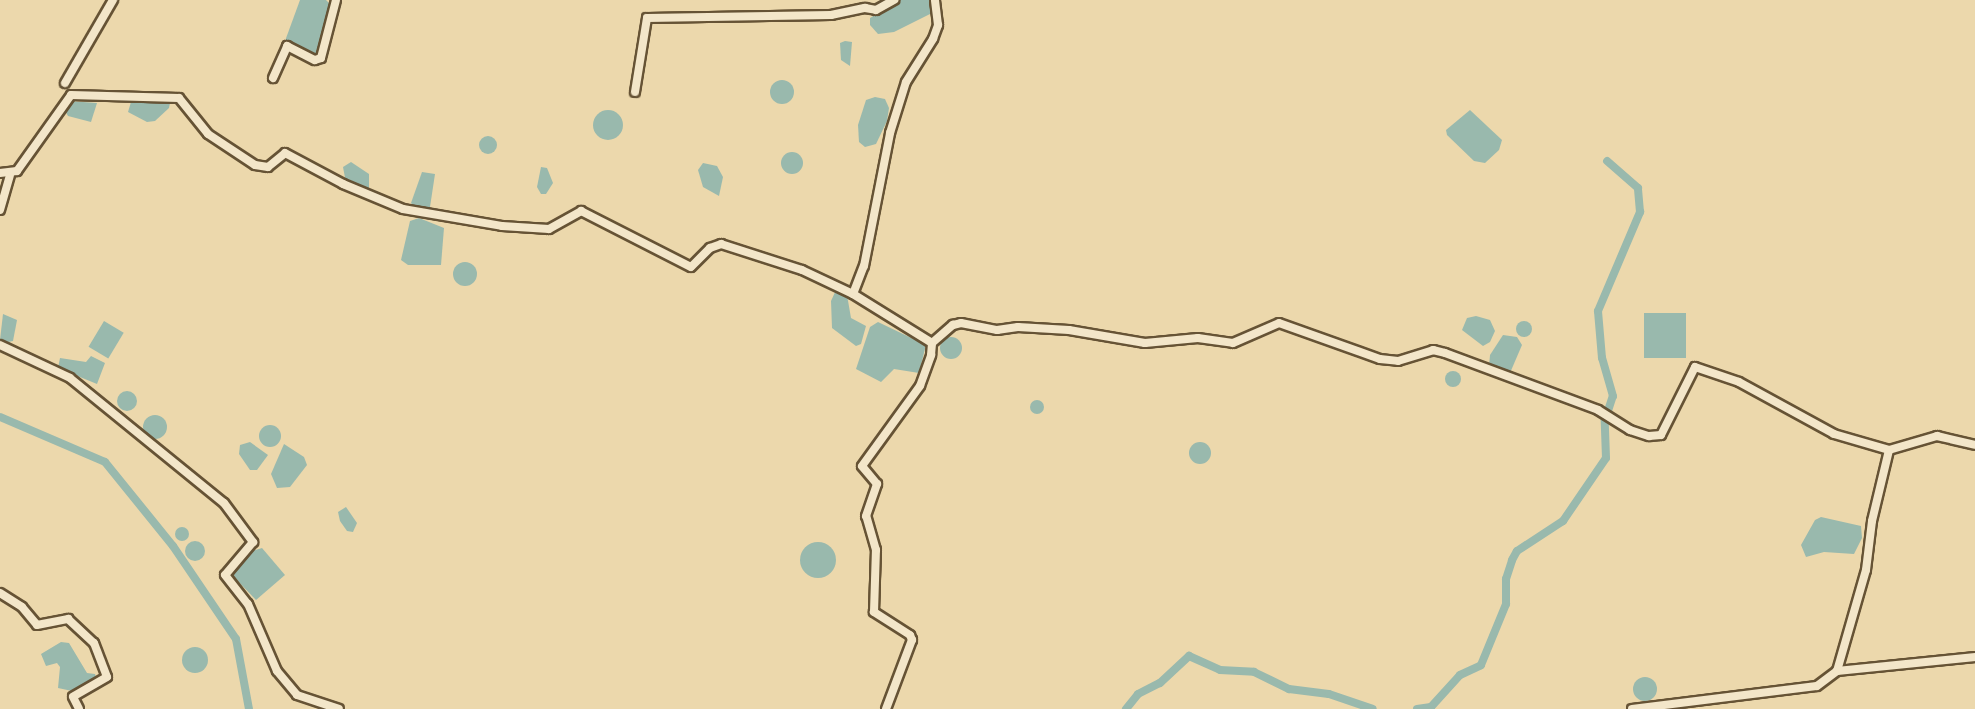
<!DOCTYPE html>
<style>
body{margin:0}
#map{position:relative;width:1975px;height:709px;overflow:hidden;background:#ecd8ac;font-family:"IM FELL DW Pica",serif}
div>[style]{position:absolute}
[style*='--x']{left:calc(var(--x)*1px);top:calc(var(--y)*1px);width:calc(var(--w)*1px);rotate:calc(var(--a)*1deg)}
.water>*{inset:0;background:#99b9ad;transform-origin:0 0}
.round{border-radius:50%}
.canal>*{height:8px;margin:-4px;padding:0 4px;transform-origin:4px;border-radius:4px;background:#99b9ad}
.roads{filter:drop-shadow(2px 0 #665335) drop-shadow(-2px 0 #665335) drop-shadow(0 2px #665335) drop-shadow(0 -2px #665335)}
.minor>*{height:8px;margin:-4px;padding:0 4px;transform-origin:4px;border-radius:4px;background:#f3e6c9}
span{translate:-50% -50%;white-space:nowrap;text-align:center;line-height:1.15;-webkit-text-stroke:4.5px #f3e6c9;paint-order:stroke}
</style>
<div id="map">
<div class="water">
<div style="clip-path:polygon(300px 0,326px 0,330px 4px,319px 56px,285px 41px)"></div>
<div style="clip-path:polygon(900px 0,933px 0,932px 13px,894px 32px,878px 34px,870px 25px,870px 18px)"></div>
<div style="clip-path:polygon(845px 41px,852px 42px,850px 66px,841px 60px,840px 43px)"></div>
<div class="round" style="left:770px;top:80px;width:24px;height:24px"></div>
<div style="clip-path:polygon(875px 97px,885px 99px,889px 108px,887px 121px,876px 144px,865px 147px,859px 142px,858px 125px,866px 100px)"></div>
<div style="clip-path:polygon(69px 101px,97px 103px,91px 122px,68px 116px,64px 109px)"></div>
<div style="clip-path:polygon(166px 101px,170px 103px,169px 108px,155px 121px,147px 122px,128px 112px,131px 102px)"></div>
<div class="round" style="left:593px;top:110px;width:30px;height:30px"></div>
<div style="clip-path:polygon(1470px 110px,1502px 140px,1499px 150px,1485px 163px,1474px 161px,1447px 135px,1446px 130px)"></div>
<div class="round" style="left:479px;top:136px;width:18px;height:18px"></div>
<div class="round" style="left:781px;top:152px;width:22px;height:22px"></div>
<div style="clip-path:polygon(351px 162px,369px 174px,369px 190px,346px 183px,343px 167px)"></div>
<div style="clip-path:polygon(703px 163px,717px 166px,723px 177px,719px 196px,703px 187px,698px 170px)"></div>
<div style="clip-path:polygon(541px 167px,547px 168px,553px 183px,546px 194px,541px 194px,537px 187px)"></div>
<div style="clip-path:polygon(422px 172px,435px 174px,430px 207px,414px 207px,411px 203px)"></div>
<div style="clip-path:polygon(419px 218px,444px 228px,441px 265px,408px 265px,401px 260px,410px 221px)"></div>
<div class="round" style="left:453px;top:262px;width:24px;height:24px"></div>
<div style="clip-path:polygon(836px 290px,847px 295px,851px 318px,866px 326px,861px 344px,856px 346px,832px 328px,831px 301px)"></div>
<div style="left:1644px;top:313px;width:42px;height:45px"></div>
<div style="clip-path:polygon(3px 314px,17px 320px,13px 341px,8px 342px,0 340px)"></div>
<div style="clip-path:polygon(1476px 316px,1490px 320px,1495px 331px,1490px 342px,1483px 346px,1462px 330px,1467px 318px)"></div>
<div class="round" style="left:1516px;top:321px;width:16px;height:16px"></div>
<div style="left:104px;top:321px;width:23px;height:30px;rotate:31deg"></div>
<div style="clip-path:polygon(878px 322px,926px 345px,919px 373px,894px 369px,881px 382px,856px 369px,870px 327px)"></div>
<div style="clip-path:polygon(1503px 335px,1517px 337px,1522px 345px,1510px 373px,1489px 366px,1490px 355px)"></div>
<div class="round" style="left:940px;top:337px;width:22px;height:22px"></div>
<div style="clip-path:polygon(91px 356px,105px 363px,97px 384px,58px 368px,60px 358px,86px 362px)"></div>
<div class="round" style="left:1445px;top:371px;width:16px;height:16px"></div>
<div class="round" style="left:117px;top:391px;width:20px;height:20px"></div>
<div class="round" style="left:1030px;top:400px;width:14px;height:14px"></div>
<div class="round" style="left:143px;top:415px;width:24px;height:24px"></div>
<div class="round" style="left:259px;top:425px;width:22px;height:22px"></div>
<div class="round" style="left:1189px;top:442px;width:22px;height:22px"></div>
<div style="clip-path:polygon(250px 442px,268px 455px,257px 470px,250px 470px,239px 454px,240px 445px)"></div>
<div style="clip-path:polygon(284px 444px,304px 457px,307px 465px,290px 487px,277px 488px,271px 474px)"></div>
<div style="clip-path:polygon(346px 507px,357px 523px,353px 532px,347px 531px,340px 521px,338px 512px)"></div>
<div style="clip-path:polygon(1821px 517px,1861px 526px,1862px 538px,1854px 554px,1824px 552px,1806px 557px,1801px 545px,1815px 520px)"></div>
<div class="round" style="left:175px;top:527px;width:14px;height:14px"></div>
<div class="round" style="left:185px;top:541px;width:20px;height:20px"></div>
<div class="round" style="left:800px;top:542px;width:36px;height:36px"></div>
<div style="clip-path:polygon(262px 548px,285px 575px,256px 600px,231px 574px,252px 551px)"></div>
<div style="clip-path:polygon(61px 642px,69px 643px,87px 673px,95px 674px,97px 680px,72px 691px,58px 688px,60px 667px,57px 663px,46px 666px,41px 654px)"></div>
<div class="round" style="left:182px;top:647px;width:26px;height:26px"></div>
<div class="round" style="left:1633px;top:677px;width:24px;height:24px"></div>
</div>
<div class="canal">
<div style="--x:0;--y:417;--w:114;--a:23.2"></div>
<div style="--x:105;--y:462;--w:108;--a:51"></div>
<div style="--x:173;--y:546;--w:112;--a:55.9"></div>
<div style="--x:236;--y:639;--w:71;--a:79.5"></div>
<div style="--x:1126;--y:709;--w:19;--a:-51"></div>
<div style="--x:1138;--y:694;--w:25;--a:-27"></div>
<div style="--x:1160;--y:683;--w:40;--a:-43"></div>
<div style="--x:1189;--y:656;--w:34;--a:24"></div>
<div style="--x:1220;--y:670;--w:34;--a:3"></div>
<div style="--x:1254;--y:672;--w:39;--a:26"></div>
<div style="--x:1289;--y:689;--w:40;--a:7.1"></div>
<div style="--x:1329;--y:694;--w:46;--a:18.8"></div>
<div style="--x:1417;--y:709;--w:14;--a:-8"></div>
<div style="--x:1431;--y:707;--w:43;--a:-47.8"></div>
<div style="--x:1460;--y:675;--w:23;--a:-25"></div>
<div style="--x:1481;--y:665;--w:66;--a:-67.7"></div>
<div style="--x:1506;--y:604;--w:25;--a:-90"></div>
<div style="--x:1506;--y:579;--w:20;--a:-72"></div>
<div style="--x:1512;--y:560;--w:10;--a:-61"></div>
<div style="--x:1517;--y:551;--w:55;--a:-33.1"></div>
<div style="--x:1563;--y:521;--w:76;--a:-55.7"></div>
<div style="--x:1606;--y:458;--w:38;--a:-92"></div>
<div style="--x:1605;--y:420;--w:25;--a:-72"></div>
<div style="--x:1613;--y:396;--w:40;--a:-106"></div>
<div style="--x:1602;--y:358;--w:47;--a:-94.9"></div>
<div style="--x:1598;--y:311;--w:108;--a:-67"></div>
<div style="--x:1640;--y:212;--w:24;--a:-95"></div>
<div style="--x:1638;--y:188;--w:41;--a:-138.9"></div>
</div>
<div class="roads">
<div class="minor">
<div style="--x:273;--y:78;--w:35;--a:-66"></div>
<div style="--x:287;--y:46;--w:31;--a:27"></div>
<div style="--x:315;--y:60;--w:6;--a:-18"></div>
<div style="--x:321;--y:58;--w:60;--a:-75.5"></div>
<div style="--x:65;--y:83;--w:96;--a:-60"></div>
<div style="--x:635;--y:92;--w:75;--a:-80.8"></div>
<div style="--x:647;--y:18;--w:184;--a:-0.9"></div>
<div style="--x:831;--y:15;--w:35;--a:-12"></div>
<div style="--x:865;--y:8;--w:11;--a:10"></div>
<div style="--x:876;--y:10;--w:21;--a:-29"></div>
<div style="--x:0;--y:173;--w:17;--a:-7"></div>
<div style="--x:17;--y:171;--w:93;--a:-54.6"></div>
<div style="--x:71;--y:95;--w:108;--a:1.6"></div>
<div style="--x:179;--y:98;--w:46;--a:51.1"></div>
<div style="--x:208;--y:134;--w:56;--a:33.4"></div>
<div style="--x:255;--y:165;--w:13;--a:9"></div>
<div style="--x:268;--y:167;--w:22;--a:-39"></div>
<div style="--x:285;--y:153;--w:66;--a:28.1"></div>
<div style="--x:343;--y:184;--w:65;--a:22.6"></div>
<div style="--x:403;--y:209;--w:100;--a:9.7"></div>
<div style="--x:502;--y:226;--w:47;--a:3.7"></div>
<div style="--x:549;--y:229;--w:37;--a:-29"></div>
<div style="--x:581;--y:211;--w:123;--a:27"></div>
<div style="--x:691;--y:267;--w:27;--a:-45"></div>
<div style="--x:710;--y:248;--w:12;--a:-20"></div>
<div style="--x:721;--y:244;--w:85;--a:17.8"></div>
<div style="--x:802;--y:270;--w:56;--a:25.2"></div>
<div style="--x:853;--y:294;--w:93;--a:31.8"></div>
<div style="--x:932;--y:343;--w:28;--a:-41"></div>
<div style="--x:953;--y:325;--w:8;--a:-14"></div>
<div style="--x:961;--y:323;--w:37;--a:11"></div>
<div style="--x:997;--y:330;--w:21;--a:-8"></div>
<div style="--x:1018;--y:327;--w:51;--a:3.4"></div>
<div style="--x:1069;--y:330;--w:77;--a:9.7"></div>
<div style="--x:1145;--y:343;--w:53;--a:-5.4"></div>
<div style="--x:1198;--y:338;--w:35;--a:8"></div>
<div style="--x:1233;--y:343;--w:50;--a:-23.5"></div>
<div style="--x:1279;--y:323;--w:107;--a:19.6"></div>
<div style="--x:1380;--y:359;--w:18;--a:6"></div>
<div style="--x:1398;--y:361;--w:37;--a:-17"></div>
<div style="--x:1433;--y:350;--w:12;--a:14"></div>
<div style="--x:1445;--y:353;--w:163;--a:20.4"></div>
<div style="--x:1598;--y:410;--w:38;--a:32"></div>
<div style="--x:1630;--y:430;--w:20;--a:18"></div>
<div style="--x:1649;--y:436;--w:12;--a:-5"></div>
<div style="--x:1661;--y:435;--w:76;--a:-63.4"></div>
<div style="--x:1695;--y:367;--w:46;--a:18.8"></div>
<div style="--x:1739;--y:382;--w:108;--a:28.7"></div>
<div style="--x:1834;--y:434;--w:57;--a:16.2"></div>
<div style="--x:1889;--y:450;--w:50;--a:-16.3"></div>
<div style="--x:1937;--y:436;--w:39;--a:13"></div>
<div style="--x:0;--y:210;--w:36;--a:-74"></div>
<div style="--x:853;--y:294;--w:30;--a:-69"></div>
<div style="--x:864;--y:266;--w:136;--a:-78.9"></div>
<div style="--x:890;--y:133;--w:53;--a:-72.6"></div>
<div style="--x:906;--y:82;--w:51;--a:-57.9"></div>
<div style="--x:933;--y:39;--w:15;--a:-70"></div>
<div style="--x:938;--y:25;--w:25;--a:-97"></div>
<div style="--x:0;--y:345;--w:77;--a:25.2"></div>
<div style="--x:70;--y:378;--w:198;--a:39.1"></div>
<div style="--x:224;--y:503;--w:49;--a:53.4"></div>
<div style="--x:253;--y:542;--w:43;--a:130.3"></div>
<div style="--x:225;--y:575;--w:37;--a:52"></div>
<div style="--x:248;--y:604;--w:73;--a:66.6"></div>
<div style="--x:277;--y:671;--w:31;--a:50"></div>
<div style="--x:297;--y:695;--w:44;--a:18.4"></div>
<div style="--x:0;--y:593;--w:26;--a:32"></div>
<div style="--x:22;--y:607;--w:23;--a:50"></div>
<div style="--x:37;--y:625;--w:32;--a:-11"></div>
<div style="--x:68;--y:619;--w:35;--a:43"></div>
<div style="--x:94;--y:643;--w:36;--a:69"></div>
<div style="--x:107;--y:677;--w:39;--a:150"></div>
<div style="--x:73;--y:697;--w:13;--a:63"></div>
<div style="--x:1837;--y:671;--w:105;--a:-74"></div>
<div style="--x:1866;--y:570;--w:49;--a:-83"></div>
<div style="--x:1872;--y:521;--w:73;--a:-76.5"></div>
<div style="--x:886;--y:709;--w:74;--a:-69.4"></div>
<div style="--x:912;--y:640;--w:5;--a:-112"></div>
<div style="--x:910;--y:635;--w:43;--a:-147.4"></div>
<div style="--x:874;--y:612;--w:62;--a:-88.2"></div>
<div style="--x:876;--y:550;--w:35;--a:-106"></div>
<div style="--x:866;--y:516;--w:34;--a:-71"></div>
<div style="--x:877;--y:484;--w:23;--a:-130"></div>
<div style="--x:862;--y:466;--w:99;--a:-54.1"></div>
<div style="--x:920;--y:386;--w:33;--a:-70"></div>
<div style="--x:931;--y:355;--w:12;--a:-85"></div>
<div style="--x:1632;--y:709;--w:186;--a:-7.1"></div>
<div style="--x:1817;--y:686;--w:25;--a:-37"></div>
<div style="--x:1837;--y:671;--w:139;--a:-5.8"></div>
</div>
</div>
</div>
